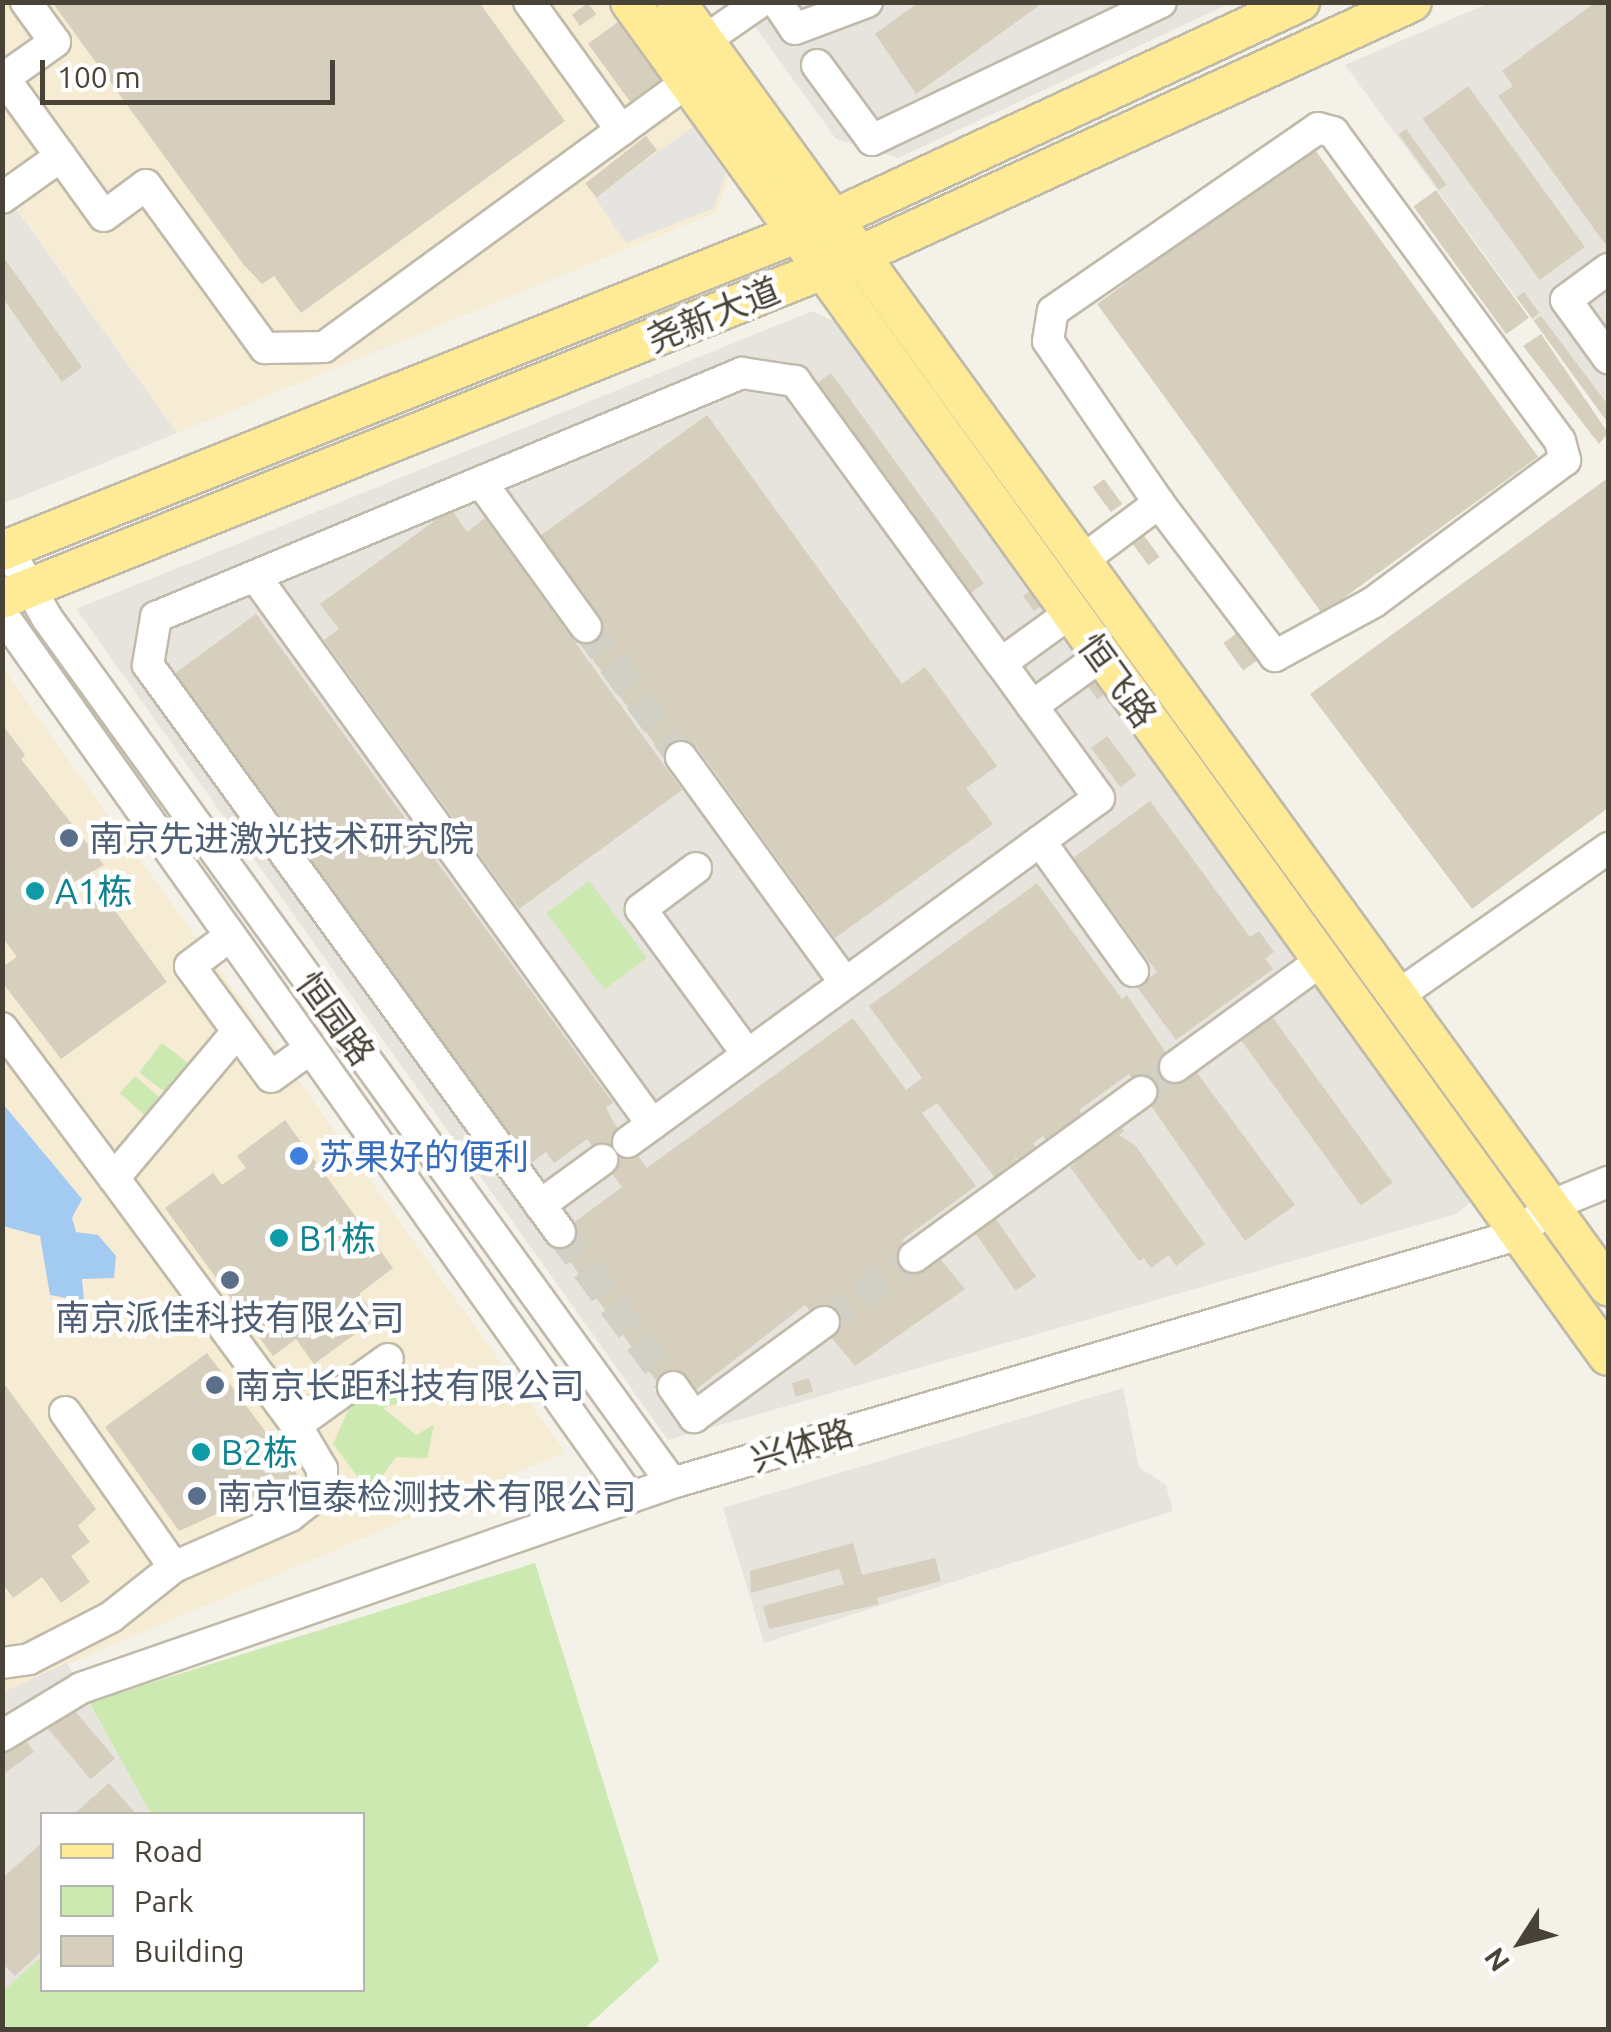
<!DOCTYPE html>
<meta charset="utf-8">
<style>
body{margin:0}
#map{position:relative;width:1611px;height:2032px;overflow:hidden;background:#f4f2e8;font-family:Ubuntu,"Noto Sans SC",sans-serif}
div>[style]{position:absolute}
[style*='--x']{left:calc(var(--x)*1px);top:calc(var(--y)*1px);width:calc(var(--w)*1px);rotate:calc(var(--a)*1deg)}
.commercial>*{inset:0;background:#f6ebd3}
.industrial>*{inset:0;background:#e7e3dd}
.green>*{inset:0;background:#cbe9b0;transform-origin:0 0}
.parking>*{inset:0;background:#e6e4e0}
.water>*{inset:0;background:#a3cbf2}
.building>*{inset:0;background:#d6cfbd;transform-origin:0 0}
.minor-tunnel>*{height:30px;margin-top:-15px;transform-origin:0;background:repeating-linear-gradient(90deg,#d2cfc4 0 30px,transparent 0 45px)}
.roads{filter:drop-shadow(2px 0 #c0baaa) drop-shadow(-2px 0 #c0baaa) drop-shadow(0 2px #c0baaa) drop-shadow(0 -2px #c0baaa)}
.minor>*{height:30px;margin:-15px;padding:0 15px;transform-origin:15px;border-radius:15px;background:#fff}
.major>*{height:38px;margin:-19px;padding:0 19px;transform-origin:19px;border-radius:19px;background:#ffea96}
.dots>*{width:28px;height:28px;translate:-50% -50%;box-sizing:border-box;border:5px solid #fff;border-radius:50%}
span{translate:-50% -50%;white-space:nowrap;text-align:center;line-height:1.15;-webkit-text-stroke:9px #fff;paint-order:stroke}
.street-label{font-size:35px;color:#484336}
.service-label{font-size:35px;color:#4e5e75}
.left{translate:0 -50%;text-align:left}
.culture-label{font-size:35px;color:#0d838f}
.shop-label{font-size:35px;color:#366cbe}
.frame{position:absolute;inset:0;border:5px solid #484336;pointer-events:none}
.legend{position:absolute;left:40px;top:1812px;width:325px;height:180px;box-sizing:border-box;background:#fff;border:2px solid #b6b4af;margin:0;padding:12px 18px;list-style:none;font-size:30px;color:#484336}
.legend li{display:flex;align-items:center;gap:20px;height:50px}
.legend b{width:50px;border:2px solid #b6b4af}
.north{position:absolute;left:1471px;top:1892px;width:100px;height:100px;-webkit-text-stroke:8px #fff;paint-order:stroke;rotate:234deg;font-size:28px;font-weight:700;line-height:40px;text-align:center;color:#484336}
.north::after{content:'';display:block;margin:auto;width:35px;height:45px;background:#484336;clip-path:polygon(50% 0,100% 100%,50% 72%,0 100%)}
.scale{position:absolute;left:40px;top:60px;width:295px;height:45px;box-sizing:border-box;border:5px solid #484336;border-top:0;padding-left:12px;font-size:30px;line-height:35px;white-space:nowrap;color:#484336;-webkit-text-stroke:8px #fff;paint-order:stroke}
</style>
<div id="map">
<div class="commercial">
<div style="clip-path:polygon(2px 3px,607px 3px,731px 172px,717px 212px,177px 433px,3px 189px)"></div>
<div style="clip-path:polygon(2px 667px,565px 1452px,3px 1692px,2px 1692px)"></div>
</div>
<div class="industrial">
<div style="clip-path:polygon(738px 3px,1231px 3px,898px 158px,836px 139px)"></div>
<div style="clip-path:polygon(1489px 3px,1608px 3px,1608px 422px,1345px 65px)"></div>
<div style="clip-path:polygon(2px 189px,177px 433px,3px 504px,2px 504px)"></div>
<div style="clip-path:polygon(813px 311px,848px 329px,1474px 1200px,1456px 1214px,668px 1440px,76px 609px)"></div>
<div style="clip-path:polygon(1123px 1388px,1139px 1467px,1166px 1485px,1173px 1511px,764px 1643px,723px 1508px)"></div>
<div style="clip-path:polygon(67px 1663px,151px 1814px,42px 1814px,42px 1956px,3px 1991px,3px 1692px)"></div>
</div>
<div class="green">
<div style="left:589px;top:881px;width:96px;height:53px;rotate:53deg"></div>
<div style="left:162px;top:1043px;width:37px;height:37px;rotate:38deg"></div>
<div style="left:135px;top:1076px;width:37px;height:23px;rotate:41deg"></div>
<div style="clip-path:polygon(407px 1392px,410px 1400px,383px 1408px,416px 1435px,434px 1425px,427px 1458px,396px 1457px,370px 1493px,333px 1444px,352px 1402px)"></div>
<div style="clip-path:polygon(535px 1563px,659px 1961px,584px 2029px,3px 2029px,3px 1991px,42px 1956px,42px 1990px,362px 1990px,362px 1814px,151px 1814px,89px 1702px)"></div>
</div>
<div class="parking">
<div style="clip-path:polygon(693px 127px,726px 173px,714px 208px,626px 243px,595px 197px)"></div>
</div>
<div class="water">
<div style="clip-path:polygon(3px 1104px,82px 1199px,72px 1218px,76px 1232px,98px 1235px,116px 1256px,114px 1278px,82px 1279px,84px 1301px,50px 1295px,40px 1236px,3px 1226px)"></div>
</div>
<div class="building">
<div style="clip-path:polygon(52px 2px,479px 2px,565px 121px,301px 313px,274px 276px,262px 284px,243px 264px)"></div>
<div style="clip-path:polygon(919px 2px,1044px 2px,916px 94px,875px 34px)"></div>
<div style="clip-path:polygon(1596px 2px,1608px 2px,1608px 248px,1498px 96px,1513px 86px,1502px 71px)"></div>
<div style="left:588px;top:3px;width:14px;height:20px;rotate:54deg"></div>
<div style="left:618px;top:22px;width:72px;height:37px;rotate:54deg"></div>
<div style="left:1468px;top:86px;width:199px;height:56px;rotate:54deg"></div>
<div style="left:1406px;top:129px;width:69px;height:9px;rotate:54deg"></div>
<div style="left:646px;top:136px;width:18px;height:77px;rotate:52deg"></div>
<div style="left:1313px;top:147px;width:383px;height:267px;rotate:54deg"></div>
<div style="left:1436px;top:190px;width:158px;height:28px;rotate:54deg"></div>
<div style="clip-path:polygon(2px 255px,82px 367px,62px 382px,2px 297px)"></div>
<div style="left:1524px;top:292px;width:26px;height:9px;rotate:54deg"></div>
<div style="clip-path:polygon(1541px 316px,1608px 405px,1608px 423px,1534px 321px)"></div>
<div style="clip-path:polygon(1541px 334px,1608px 433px,1599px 444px,1523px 346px)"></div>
<div style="left:831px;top:373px;width:260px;height:16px;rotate:54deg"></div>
<div style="clip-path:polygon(707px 415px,902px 684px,925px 667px,997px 766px,966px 788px,993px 824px,835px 938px,696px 746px,670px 765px,575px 635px,599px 617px,540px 536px)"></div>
<div style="clip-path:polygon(1608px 478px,1608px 808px,1472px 909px,1310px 694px)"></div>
<div style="left:1104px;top:479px;width:31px;height:14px;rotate:54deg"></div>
<div style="clip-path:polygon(451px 509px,467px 532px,485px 518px,682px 790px,519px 909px,324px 640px,339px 629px,320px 604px)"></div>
<div style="left:1141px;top:532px;width:31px;height:14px;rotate:53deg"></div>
<div style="left:1031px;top:590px;width:19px;height:10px;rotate:54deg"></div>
<div style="clip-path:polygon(256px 614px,613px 1103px,606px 1107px,612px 1120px,647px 1168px,853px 1018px,906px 1090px,922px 1078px,869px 1006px,1037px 883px,1122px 999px,1127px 995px,1180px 1074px,1192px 1066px,1295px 1205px,1245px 1241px,1129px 1074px,1079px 1110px,1085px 1118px,1049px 1145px,1043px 1136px,1033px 1143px,1039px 1152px,1024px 1163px,1014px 1157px,1021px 1168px,1000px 1184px,937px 1103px,922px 1113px,976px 1186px,902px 1240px,921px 1266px,936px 1254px,965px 1289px,855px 1366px,805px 1305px,694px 1391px,685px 1378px,665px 1393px,553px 1238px,622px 1187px,587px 1139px,554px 1163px,546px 1152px,527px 1166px,170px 677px)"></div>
<div style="left:1237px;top:633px;width:34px;height:17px;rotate:54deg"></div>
<div style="left:1096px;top:677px;width:19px;height:12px;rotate:54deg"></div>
<div style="clip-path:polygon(2px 724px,25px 755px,21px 759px,104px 865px,65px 887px,81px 910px,103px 894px,167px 982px,61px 1059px,2px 982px,2px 967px,17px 957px,2px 937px)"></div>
<div style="left:1107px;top:736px;width:49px;height:20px;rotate:53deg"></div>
<div style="clip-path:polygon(1150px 801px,1250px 937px,1259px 931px,1274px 952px,1265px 959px,1273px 969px,1176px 1040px,1137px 987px,1157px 972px,1073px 858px)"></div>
<div style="left:1268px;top:1011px;width:212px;height:39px;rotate:54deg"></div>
<div style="clip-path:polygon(285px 1120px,393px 1268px,359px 1294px,377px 1318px,314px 1364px,296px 1339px,273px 1356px,165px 1208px,213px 1173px,222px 1185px,246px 1168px,237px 1156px)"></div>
<div style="clip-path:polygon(1117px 1122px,1124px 1131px,1119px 1135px,1135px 1145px,1205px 1244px,1176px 1266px,1169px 1255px,1151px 1268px,1144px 1258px,1139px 1261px,1070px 1167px,1075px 1163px,1069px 1155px)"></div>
<div style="left:993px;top:1215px;width:75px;height:25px;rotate:55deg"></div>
<div style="clip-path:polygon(207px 1353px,299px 1477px,179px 1531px,105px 1427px)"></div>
<div style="left:809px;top:1378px;width:14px;height:18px;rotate:73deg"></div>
<div style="clip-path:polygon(2px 1381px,96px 1509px,78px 1526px,90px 1542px,71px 1556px,90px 1582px,61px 1603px,42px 1577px,13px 1598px,2px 1583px)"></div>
<div style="clip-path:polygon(853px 1543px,862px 1575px,935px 1558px,941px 1581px,877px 1598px,879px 1604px,769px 1629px,763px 1606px,844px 1584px,839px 1569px,751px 1593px,750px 1571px)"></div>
<div style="left:70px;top:1705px;width:70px;height:32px;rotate:50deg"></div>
<div style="clip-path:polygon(24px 1738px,34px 1752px,2px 1775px,2px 1754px)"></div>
<div style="clip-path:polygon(109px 1783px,136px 1814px,74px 1814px)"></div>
<div style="clip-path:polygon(42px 1843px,42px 1951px,15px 1976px,2px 1963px,2px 1878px)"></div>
</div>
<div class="minor-tunnel">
<div style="--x:586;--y:627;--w:161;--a:53.8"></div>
<div style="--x:1141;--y:1092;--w:42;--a:-36.3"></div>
<div style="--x:560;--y:1232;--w:192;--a:53.9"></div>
<div style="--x:824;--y:1322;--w:111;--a:-35.8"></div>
</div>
<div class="roads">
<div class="minor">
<div style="--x:26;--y:2;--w:49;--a:54.1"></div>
<div style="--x:55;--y:42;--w:62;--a:144.8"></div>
<div style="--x:4;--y:78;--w:170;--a:54.1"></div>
<div style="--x:104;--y:216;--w:52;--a:-36.4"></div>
<div style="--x:146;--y:185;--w:202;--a:53.9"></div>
<div style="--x:265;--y:348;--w:59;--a:-1"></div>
<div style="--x:324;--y:347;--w:449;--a:-36.1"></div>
<div style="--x:529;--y:2;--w:158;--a:54.3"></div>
<div style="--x:777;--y:2;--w:32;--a:56"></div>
<div style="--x:795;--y:29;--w:77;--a:-20.6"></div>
<div style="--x:704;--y:41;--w:68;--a:-34.9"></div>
<div style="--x:817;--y:65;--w:93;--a:53.7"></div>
<div style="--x:872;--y:140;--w:320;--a:-25.5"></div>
<div style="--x:2;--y:198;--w:72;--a:-35.4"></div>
<div style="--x:1608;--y:269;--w:52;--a:143.6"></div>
<div style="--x:1566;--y:300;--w:72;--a:54.1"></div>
<div style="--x:481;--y:482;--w:179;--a:54.1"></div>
<div style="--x:8;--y:549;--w:79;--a:60.5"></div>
<div style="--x:47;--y:618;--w:1067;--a:54.15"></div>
<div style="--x:1080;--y:562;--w:99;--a:-36.8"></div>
<div style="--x:1159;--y:503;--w:196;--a:-124.4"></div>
<div style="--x:1048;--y:341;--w:30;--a:-81"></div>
<div style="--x:1053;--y:311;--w:322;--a:-34.6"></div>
<div style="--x:1318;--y:128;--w:16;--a:15"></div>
<div style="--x:1333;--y:132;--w:383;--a:53.7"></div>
<div style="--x:1560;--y:441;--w:20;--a:75"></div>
<div style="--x:1565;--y:460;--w:238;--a:143.4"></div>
<div style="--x:1374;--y:602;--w:113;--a:151.4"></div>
<div style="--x:1275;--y:656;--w:192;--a:-127.2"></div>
<div style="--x:255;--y:576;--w:677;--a:54.08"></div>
<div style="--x:2;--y:614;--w:1084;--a:54.61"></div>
<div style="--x:1032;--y:706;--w:85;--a:-35.9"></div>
<div style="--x:681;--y:757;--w:279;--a:54"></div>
<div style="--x:1040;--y:841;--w:160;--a:54.4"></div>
<div style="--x:696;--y:868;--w:69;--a:143.3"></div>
<div style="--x:641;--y:909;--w:180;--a:53.8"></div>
<div style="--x:230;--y:936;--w:50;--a:143.1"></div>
<div style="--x:190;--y:966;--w:137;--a:53.9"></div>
<div style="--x:271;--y:1077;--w:49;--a:-35.9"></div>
<div style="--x:1397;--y:996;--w:258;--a:-35"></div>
<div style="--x:2;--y:1028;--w:187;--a:53.3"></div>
<div style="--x:114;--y:1178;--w:192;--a:-49.9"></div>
<div style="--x:1175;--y:1067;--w:180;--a:-36"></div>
<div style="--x:628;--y:1142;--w:583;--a:-36.14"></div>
<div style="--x:1099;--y:798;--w:167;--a:-126"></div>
<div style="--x:114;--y:1178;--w:307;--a:53.6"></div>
<div style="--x:296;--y:1425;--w:113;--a:-35.7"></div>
<div style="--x:540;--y:1205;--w:77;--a:-36"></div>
<div style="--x:560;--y:1232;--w:701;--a:-126"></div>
<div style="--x:148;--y:665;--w:49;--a:-80.5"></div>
<div style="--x:156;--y:617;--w:635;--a:-22.61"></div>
<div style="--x:742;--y:373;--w:54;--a:8.6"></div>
<div style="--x:795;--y:381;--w:349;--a:53.9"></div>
<div style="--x:1001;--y:663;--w:85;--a:-35.9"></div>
<div style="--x:914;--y:1257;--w:281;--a:-36"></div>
<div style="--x:673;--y:1387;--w:37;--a:55"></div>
<div style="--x:694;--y:1417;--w:161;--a:-36.2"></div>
<div style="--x:65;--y:1412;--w:189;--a:54.9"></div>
<div style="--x:174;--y:1567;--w:127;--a:-23.7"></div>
<div style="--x:290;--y:1516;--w:41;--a:-38"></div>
<div style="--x:322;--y:1491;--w:22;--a:-90"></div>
<div style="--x:322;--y:1469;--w:51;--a:-120.6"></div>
<div style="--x:2;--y:1663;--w:27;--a:-8"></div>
<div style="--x:29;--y:1659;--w:92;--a:-27.1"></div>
<div style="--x:111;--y:1617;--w:80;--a:-38.4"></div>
<div style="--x:2;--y:1736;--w:92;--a:-31.3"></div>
<div style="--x:81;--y:1688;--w:626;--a:-19.13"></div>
<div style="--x:672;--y:1483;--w:884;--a:-16.36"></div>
<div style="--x:1520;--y:1234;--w:41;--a:-43"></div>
<div style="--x:1550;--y:1206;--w:63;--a:-22.5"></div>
</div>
<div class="major">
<div style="--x:630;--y:2;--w:1670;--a:54.16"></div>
<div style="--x:676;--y:2;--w:1587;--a:54.03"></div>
<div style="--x:2;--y:551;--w:895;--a:-21.78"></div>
<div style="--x:833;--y:219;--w:515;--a:-24.92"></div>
<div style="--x:2;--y:599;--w:924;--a:-21.85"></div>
<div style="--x:860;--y:255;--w:607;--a:-24.62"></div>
</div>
</div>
<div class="dots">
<div style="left:69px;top:838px;background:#5c6f8a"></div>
<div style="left:35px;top:891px;background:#0f9aa8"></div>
<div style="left:299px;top:1156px;background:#3f7fe0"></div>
<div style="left:279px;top:1238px;background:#0f9aa8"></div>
<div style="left:230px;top:1280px;background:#5c6f8a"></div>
<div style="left:215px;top:1385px;background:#5c6f8a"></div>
<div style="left:201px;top:1452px;background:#0f9aa8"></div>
<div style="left:197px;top:1496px;background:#5c6f8a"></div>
</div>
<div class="street-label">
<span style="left:713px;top:314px;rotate:-22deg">尧新大道</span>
<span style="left:1118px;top:680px;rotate:54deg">恒飞路</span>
<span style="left:336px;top:1018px;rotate:54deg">恒园路</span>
<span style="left:802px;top:1445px;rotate:-16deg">兴体路</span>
</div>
<div class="service-label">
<span class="left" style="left:89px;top:838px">南京先进激光技术研究院</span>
<span style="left:230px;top:1317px">南京派佳科技有限公司</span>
<span class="left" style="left:235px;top:1385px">南京长距科技有限公司</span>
<span class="left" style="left:217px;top:1496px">南京恒泰检测技术有限公司</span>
</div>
<div class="culture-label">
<span class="left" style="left:55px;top:891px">A1栋</span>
<span class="left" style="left:299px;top:1238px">B1栋</span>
<span class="left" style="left:221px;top:1452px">B2栋</span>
</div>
<div class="shop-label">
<span class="left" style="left:319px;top:1156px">苏果好的便利</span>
</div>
<div class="frame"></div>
<ul class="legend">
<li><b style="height:12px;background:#ffea96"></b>Road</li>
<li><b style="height:28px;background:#cbe9b0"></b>Park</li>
<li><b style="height:28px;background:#d6cfbd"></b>Building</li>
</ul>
<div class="north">N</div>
<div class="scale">100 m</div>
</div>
